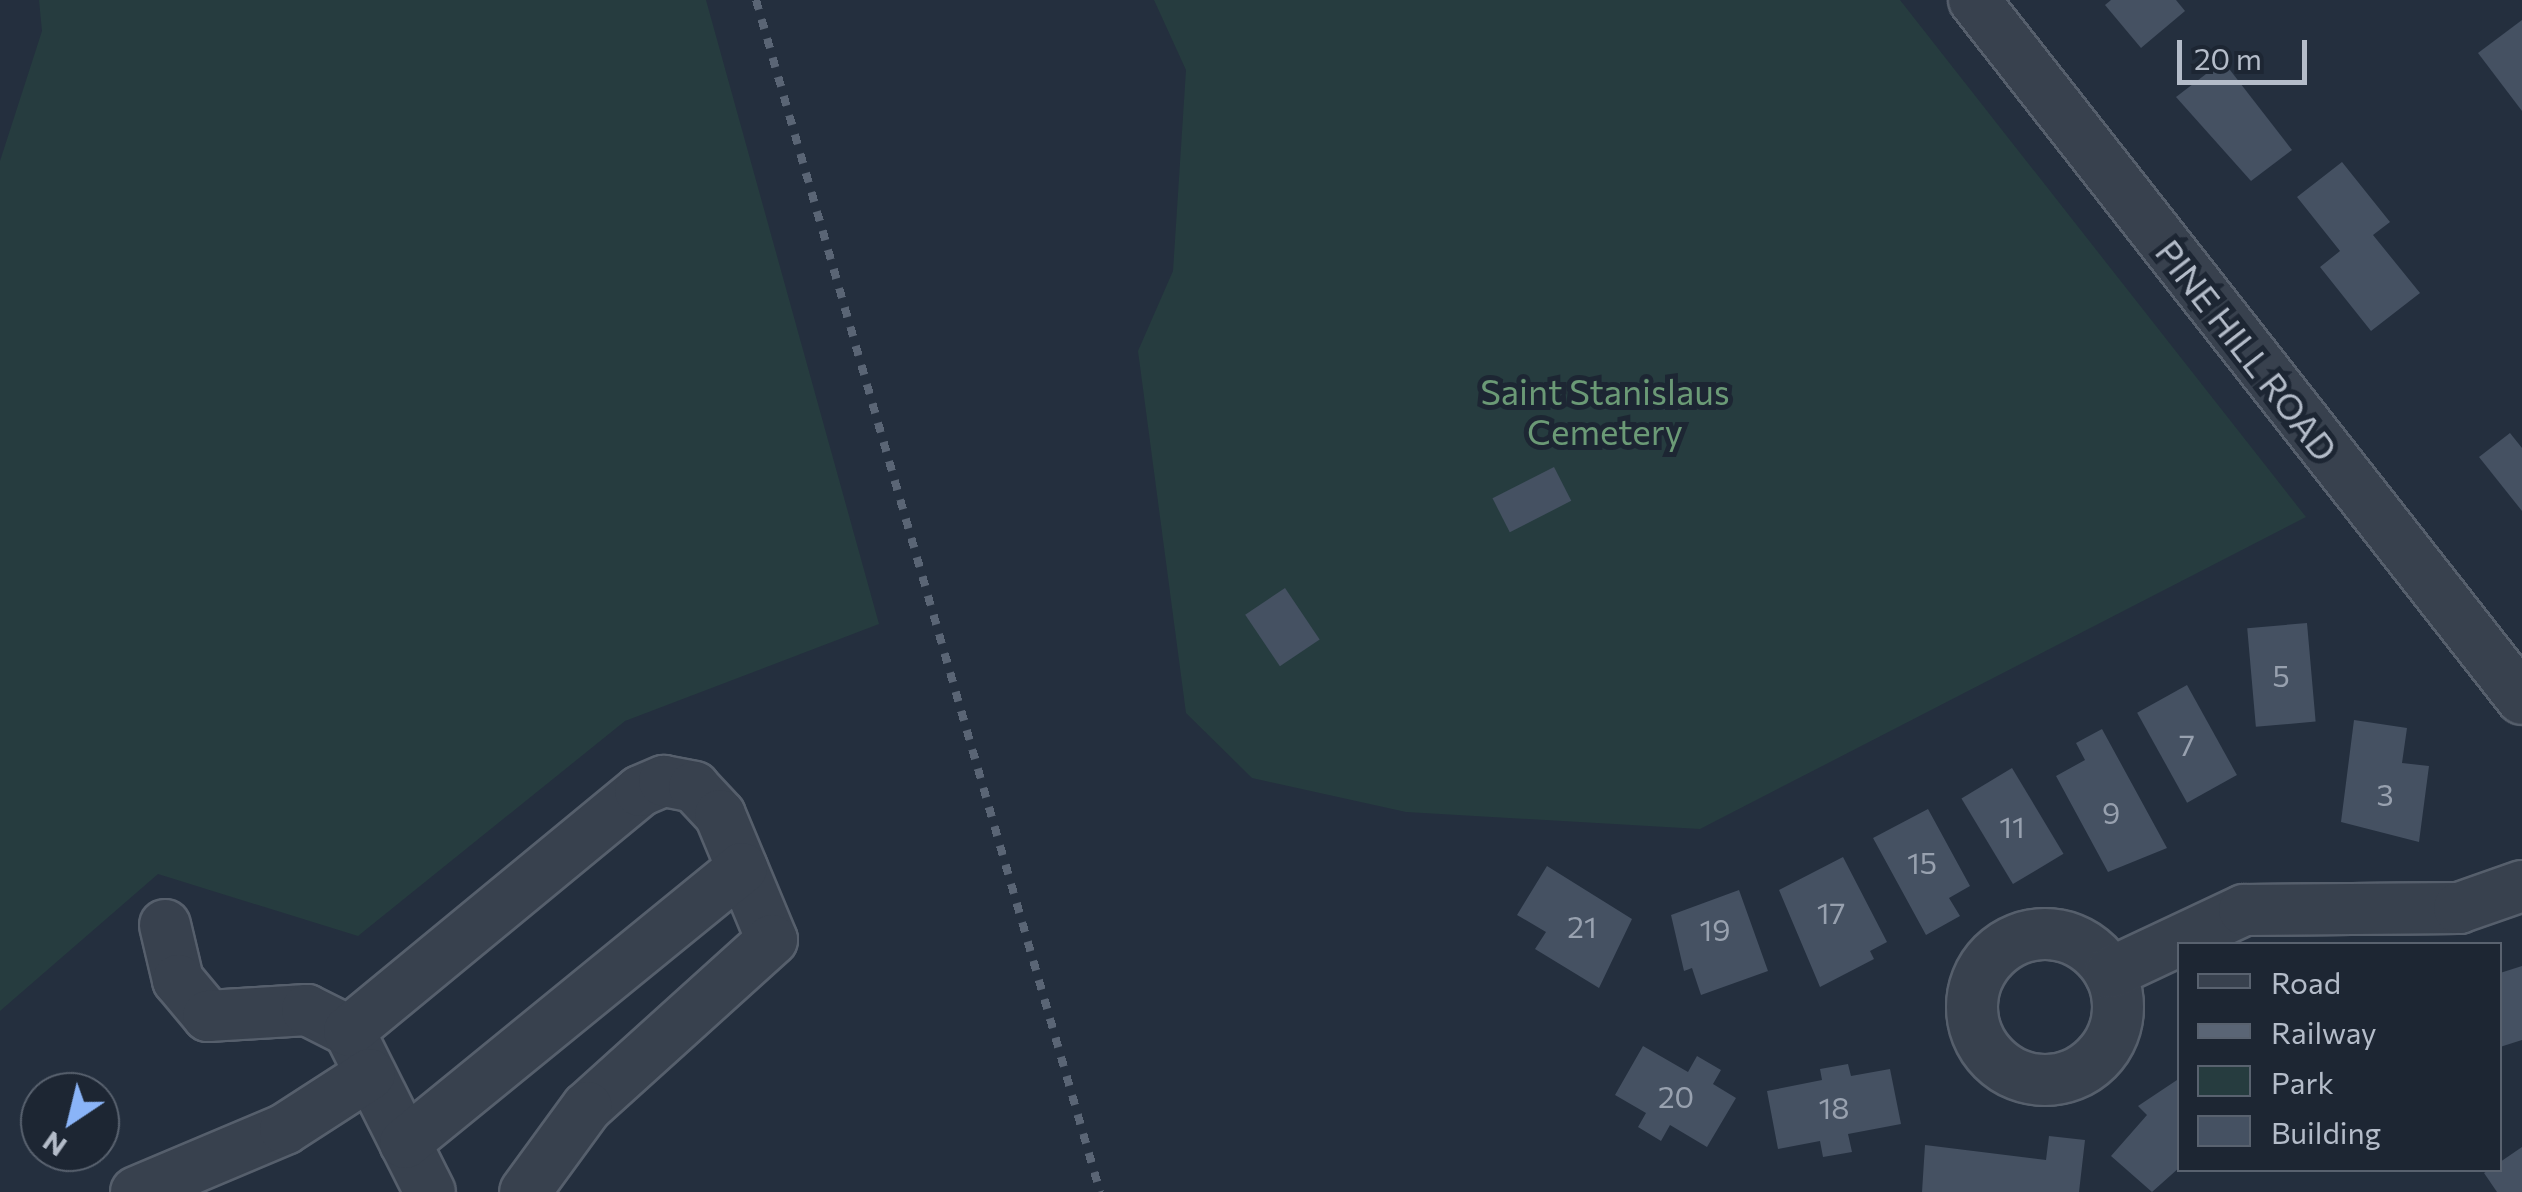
<!DOCTYPE html>
<style>
body{margin:0}
#map{position:relative;width:2522px;height:1192px;overflow:hidden;background:#242f3e;font-family:Commissioner,sans-serif}
div>[style]{position:absolute}
[style*='--x']{left:calc(var(--x)*1px);top:calc(var(--y)*1px);width:calc(var(--w)*1px);rotate:calc(var(--a)*1deg)}
.green>*{inset:0;background:#263c3f}
.building>*{inset:0;background:#455162;transform-origin:0 0}
.roads{filter:drop-shadow(2px 0 #565f6c) drop-shadow(-2px 0 #565f6c) drop-shadow(0 2px #565f6c) drop-shadow(0 -2px #565f6c)}
.minor>*{height:50px;margin:-25px;padding:0 25px;transform-origin:25px;border-radius:25px;background:#38414e}
.minor>.ring{margin:-25px;padding:0;box-sizing:content-box;background:none;border:50px solid #38414e;border-radius:50%}
.rail>*{height:8px;margin-top:-4px;transform-origin:0;background:repeating-linear-gradient(90deg,#5a6575 0 10px,transparent 0 20px)}
span{translate:-50% -50%;white-space:nowrap;text-align:center;line-height:1.15;-webkit-text-stroke:10px #1d2633;paint-order:stroke}
.number-label{font-size:30px;color:#98a1af}
.number-label span{-webkit-text-stroke-width:0}
.street-label{font-size:35px;color:#b4bcc9}
.park-label{font-size:35px;color:#6b9a76}
.legend{position:absolute;left:2177px;top:942px;width:325px;height:230px;box-sizing:border-box;background:#1d2633;border:2px solid #59626f;margin:0;padding:12px 18px;list-style:none;font-size:30px;color:#b4bcc9}
.legend li{display:flex;align-items:center;gap:20px;height:50px}
.legend b{width:50px;border:2px solid #59626f}
.north{position:absolute;left:20px;top:1072px;width:100px;height:100px;box-sizing:border-box;background:#1d2633;border:2px solid #59626f;border-radius:50%;rotate:215deg;font-size:28px;font-weight:700;line-height:40px;text-align:center;color:#b4bcc9}
.north::after{content:'';display:block;margin:auto;width:35px;height:45px;background:#8ab4f8;clip-path:polygon(50% 0,100% 100%,50% 72%,0 100%)}
.scale{position:absolute;left:2177px;top:40px;width:130px;height:45px;box-sizing:border-box;border:5px solid #b4bcc9;border-top:0;padding-left:12px;font-size:30px;line-height:35px;white-space:nowrap;color:#b4bcc9;-webkit-text-stroke:8px #1d2633;paint-order:stroke}
</style>
<div id="map">
<div class="green">
<div style="clip-path:polygon(39px 0,706px 0,879px 624px,625px 721px,358px 936px,158px 874px,0 1011px,0 161px,42px 31px)"></div>
<div style="clip-path:polygon(1154px 0,1900px 0,2306px 517px,1700px 829px,1406px 812px,1252px 778px,1186px 713px,1138px 351px,1173px 271px,1186px 70px)"></div>
</div>
<div class="building">
<div style="clip-path:polygon(2111px 0,2176px 0,2185px 11px,2141px 48px,2105px 5px)"></div>
<div style="clip-path:polygon(2522px 20px,2522px 111px,2478px 53px)"></div>
<div style="clip-path:polygon(2223px 61px,2292px 150px,2251px 181px,2176px 97px)"></div>
<div style="clip-path:polygon(2342px 162px,2390px 222px,2373px 235px,2420px 293px,2371px 331px,2320px 267px,2340px 251px,2297px 197px)"></div>
<div style="clip-path:polygon(2510px 433px,2522px 448px,2522px 511px,2479px 457px)"></div>
<div style="left:1554px;top:467px;width:38px;height:69px;rotate:63deg"></div>
<div style="left:1285px;top:588px;width:62px;height:48px;rotate:56deg"></div>
<div style="left:2307px;top:623px;width:99px;height:60px;rotate:85deg"></div>
<div style="left:2187px;top:685px;width:103px;height:57px;rotate:61deg"></div>
<div style="clip-path:polygon(2354px 720px,2407px 728px,2402px 763px,2429px 766px,2419px 842px,2341px 822px)"></div>
<div style="clip-path:polygon(2102px 729px,2167px 848px,2108px 872px,2056px 776px,2085px 760px,2076px 743px)"></div>
<div style="left:2012px;top:768px;width:100px;height:59px;rotate:59deg"></div>
<div style="clip-path:polygon(1928px 809px,1970px 886px,1949px 898px,1960px 916px,1926px 935px,1873px 838px)"></div>
<div style="clip-path:polygon(1843px 857px,1887px 942px,1870px 951px,1874px 959px,1820px 987px,1779px 890px)"></div>
<div style="clip-path:polygon(1547px 866px,1632px 919px,1599px 988px,1535px 949px,1546px 932px,1517px 915px)"></div>
<div style="clip-path:polygon(1739px 890px,1768px 971px,1701px 995px,1692px 968px,1684px 971px,1671px 915px)"></div>
<div style="clip-path:polygon(2522px 966px,2522px 1040px,2500px 1047px,2500px 973px)"></div>
<div style="clip-path:polygon(1643px 1046px,1688px 1072px,1697px 1056px,1721px 1070px,1713px 1084px,1736px 1098px,1707px 1147px,1670px 1125px,1661px 1141px,1638px 1127px,1646px 1113px,1615px 1095px)"></div>
<div style="clip-path:polygon(1848px 1064px,1851px 1076px,1890px 1069px,1901px 1124px,1848px 1134px,1852px 1152px,1823px 1157px,1820px 1141px,1778px 1149px,1767px 1091px,1822px 1080px,1820px 1069px)"></div>
<div style="clip-path:polygon(2180px 1078px,2180px 1167px,2152px 1192px,2111px 1156px,2147px 1115px,2138px 1106px)"></div>
<div style="clip-path:polygon(2049px 1136px,2085px 1140px,2079px 1192px,1922px 1192px,1925px 1145px,2046px 1160px)"></div>
<div style="clip-path:polygon(2522px 1147px,2522px 1192px,2497px 1192px,2484px 1173px)"></div>
</div>
<div class="roads">
<div class="minor">
<div style="--x:1974;--y:0;--w:888;--a:51.9"></div>
<div style="--x:165;--y:925;--w:57;--a:76.7"></div>
<div style="--x:178;--y:980;--w:47;--a:50.2"></div>
<div style="--x:208;--y:1016;--w:99;--a:-3.5"></div>
<div style="--x:307;--y:1010;--w:47;--a:26.6"></div>
<div style="--x:349;--y:1031;--w:180;--a:63.3"></div>
<div class="ring" style="left:1972px;top:934px;width:96px;height:96px"></div>
<div style="--x:2110;--y:973;--w:148;--a:-25.2"></div>
<div style="--x:2244;--y:910;--w:215;--a:-0.5"></div>
<div style="--x:2459;--y:908;--w:67;--a:-19.2"></div>
<div style="--x:349;--y:1031;--w:377;--a:-39.5"></div>
<div style="--x:640;--y:791;--w:26;--a:-23"></div>
<div style="--x:664;--y:781;--w:31;--a:11"></div>
<div style="--x:694;--y:787;--w:38;--a:47"></div>
<div style="--x:720;--y:815;--w:135;--a:67.4"></div>
<div style="--x:772;--y:940;--w:249;--a:137.9"></div>
<div style="--x:587;--y:1107;--w:105;--a:126.1"></div>
<div style="--x:405;--y:1143;--w:435;--a:-39.2"></div>
<div style="--x:136;--y:1192;--w:162;--a:-22.9"></div>
<div style="--x:285;--y:1129;--w:101;--a:-32.9"></div>
</div>
</div>
<div class="rail">
<div style="--x:756;--y:0;--w:1241;--a:73.9"></div>
</div>
<div class="number-label">
<span style="left:2281px;top:675px">5</span>
<span style="left:2187px;top:744px">7</span>
<span style="left:2385px;top:794px">3</span>
<span style="left:2111px;top:812px">9</span>
<span style="left:2012px;top:826px">11</span>
<span style="left:1922px;top:862px">15</span>
<span style="left:1831px;top:912px">17</span>
<span style="left:1582px;top:926px">21</span>
<span style="left:1715px;top:929px">19</span>
<span style="left:1676px;top:1096px">20</span>
<span style="left:1834px;top:1107px">18</span>
</div>
<div class="street-label">
<span style="left:2247px;top:350px;rotate:52deg">PINE HILL ROAD</span>
</div>
<div class="park-label">
<span style="left:1605px;top:411px">Saint Stanislaus<br>Cemetery</span>
</div>
<ul class="legend">
<li><b style="height:12px;background:#38414e"></b>Road</li>
<li><b style="height:12px;background:#5a6575"></b>Railway</li>
<li><b style="height:28px;background:#263c3f"></b>Park</li>
<li><b style="height:28px;background:#455162"></b>Building</li>
</ul>
<div class="north">N</div>
<div class="scale">20 m</div>
</div>
